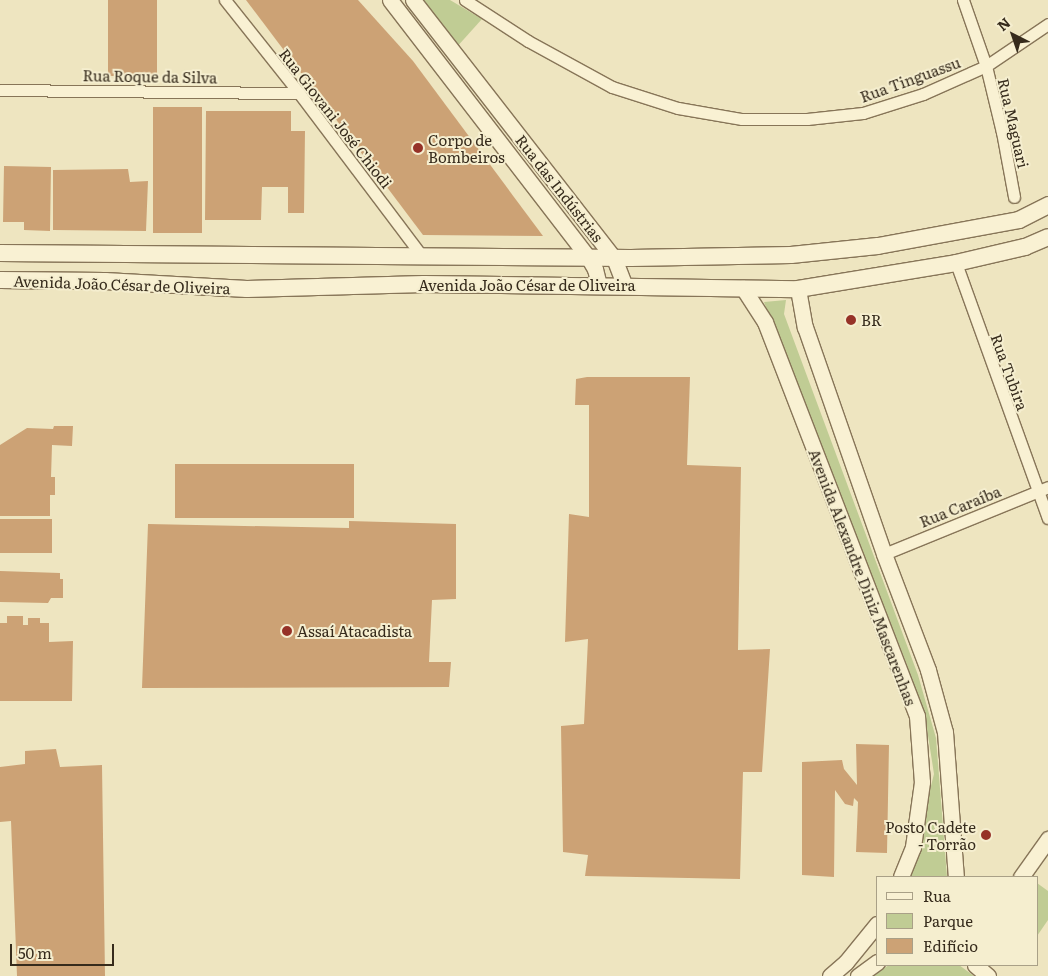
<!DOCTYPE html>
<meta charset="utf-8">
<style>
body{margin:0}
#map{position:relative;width:1048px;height:976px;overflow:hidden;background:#eee5c0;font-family:Literata,serif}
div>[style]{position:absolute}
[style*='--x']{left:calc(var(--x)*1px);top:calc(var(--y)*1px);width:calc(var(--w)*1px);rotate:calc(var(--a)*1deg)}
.green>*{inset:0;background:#c0cc94}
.building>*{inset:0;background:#cca275;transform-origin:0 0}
.roads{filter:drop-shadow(1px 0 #877558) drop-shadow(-1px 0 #877558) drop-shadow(0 1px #877558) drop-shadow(0 -1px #877558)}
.minor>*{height:11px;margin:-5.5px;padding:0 5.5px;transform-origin:5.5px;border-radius:5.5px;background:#f9f1d3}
.tertiary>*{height:15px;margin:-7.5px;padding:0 7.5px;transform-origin:7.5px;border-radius:7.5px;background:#f9f1d3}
.secondary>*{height:16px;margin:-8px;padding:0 8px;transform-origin:8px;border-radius:8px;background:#f9f1d3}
.dots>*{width:14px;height:14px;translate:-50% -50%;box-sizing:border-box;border:2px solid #f5eecf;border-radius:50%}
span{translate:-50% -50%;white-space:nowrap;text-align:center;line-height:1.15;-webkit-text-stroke:4px #f5eecf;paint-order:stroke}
.street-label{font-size:15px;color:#362b1c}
.poi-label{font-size:15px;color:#362b1c}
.left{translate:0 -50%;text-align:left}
.right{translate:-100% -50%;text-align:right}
.legend{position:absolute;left:876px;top:876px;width:162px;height:90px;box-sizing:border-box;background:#f5eecf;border:1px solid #a9a087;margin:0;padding:6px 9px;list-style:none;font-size:15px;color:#362b1c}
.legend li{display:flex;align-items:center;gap:10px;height:25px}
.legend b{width:25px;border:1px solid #a9a087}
.north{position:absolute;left:988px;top:10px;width:50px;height:50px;-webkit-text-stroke:4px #f5eecf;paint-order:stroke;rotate:319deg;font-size:14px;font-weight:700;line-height:20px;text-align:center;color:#362b1c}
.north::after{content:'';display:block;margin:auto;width:18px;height:22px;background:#362b1c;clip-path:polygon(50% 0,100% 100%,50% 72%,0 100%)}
.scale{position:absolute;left:10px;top:944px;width:104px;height:22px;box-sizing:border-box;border:2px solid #362b1c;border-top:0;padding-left:6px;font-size:15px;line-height:18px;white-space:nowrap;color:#362b1c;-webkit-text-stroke:4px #f5eecf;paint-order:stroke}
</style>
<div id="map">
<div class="green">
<div style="clip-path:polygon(417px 0,450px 0,482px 19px,455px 49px)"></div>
<div style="clip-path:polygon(786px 300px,784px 314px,918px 675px,936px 738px,947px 877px,908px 877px,934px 774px,927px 729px,907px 665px,764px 302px)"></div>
<div style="clip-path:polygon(1037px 883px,1048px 891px,1048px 920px,1037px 936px)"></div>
<div style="clip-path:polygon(889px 965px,959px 965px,974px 976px,872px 976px)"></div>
</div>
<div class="building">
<div style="left:108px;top:0;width:49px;height:76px"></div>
<div style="clip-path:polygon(246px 0,358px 0,413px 61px,543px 236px,423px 235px)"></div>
<div style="left:202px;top:107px;width:126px;height:49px;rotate:90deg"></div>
<div style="clip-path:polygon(206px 111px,291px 111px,291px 131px,305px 131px,304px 213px,288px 213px,288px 187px,262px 187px,261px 220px,205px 220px)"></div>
<div style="clip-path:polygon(4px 166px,51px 167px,50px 231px,24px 230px,24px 222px,3px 222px)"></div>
<div style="clip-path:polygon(128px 169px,130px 182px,148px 181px,146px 231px,53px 230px,53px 170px)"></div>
<div style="clip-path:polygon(587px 377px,690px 377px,687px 465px,741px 467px,738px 650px,770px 649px,762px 772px,743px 772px,740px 879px,585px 876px,588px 855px,563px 852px,561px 726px,584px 724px,588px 639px,565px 642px,569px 514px,589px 517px,589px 405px,575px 405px,576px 379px)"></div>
<div style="clip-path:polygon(54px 426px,73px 426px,72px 446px,52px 445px,51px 477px,55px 477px,55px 495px,50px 495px,50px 516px,0 516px,0 445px,27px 428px,53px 429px)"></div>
<div style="left:175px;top:464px;width:179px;height:54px"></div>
<div style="left:0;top:519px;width:52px;height:34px"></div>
<div style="clip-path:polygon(349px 521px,456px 524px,456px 599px,432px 600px,429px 662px,451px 662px,449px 687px,142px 688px,148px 524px,349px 528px)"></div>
<div style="clip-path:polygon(0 571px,60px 573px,60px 579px,63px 579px,63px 598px,51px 598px,48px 603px,0 602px)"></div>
<div style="clip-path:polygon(7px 616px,23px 616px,23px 625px,28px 625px,28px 618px,40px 618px,40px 623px,49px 623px,49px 642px,73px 641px,72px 701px,0 701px,0 623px,7px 623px)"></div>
<div style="clip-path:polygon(856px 744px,889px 745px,887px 853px,856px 852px,858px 802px,854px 798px,853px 806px,845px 804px,835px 790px,834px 877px,802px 875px,802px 762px,842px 760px,844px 769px,857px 785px)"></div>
<div style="clip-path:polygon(56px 749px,60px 767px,102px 765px,105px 976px,17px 976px,11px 821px,0 822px,0 767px,25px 764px,25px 751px)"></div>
</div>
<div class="roads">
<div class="minor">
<div style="--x:225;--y:0;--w:119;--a:51.5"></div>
<div style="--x:299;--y:93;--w:204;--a:53"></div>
<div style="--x:465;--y:0;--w:75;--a:33.1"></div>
<div style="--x:528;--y:41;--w:96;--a:28.7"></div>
<div style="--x:612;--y:87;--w:69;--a:17.7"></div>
<div style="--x:678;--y:108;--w:65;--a:9.8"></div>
<div style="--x:742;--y:119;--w:65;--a:0"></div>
<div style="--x:807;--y:119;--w:56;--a:-6.1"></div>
<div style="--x:863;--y:113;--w:63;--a:-17.6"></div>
<div style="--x:923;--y:94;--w:69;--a:-24"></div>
<div style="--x:986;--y:66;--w:75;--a:-34.1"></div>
<div style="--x:963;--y:0;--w:70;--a:70.8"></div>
<div style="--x:986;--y:66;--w:68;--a:76.4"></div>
<div style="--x:1002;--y:132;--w:66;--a:79.5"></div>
<div style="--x:0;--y:90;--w:299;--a:0.6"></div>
<div style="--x:956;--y:263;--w:271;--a:70.2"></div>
<div style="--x:884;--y:554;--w:177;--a:-22.2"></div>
</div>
<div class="tertiary">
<div style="--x:390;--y:0;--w:324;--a:52.4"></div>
<div style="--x:588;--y:257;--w:14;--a:60"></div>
<div style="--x:595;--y:269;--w:16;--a:76"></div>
<div style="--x:413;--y:0;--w:327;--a:52.1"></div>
<div style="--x:614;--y:258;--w:30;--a:69"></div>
<div style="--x:743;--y:288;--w:40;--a:57.1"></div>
<div style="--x:765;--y:322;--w:422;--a:68.9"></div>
<div style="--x:917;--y:716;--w:66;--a:85.7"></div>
<div style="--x:922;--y:782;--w:66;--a:97.9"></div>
<div style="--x:913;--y:847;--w:32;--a:112"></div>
<div style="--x:798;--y:289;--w:39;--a:80"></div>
<div style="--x:805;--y:327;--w:240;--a:70.8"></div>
<div style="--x:884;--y:554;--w:124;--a:69.2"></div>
<div style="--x:928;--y:670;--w:64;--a:74.7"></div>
<div style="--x:945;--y:732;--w:145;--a:85.7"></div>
<div style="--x:1021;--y:877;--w:47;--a:-54.6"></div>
<div style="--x:975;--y:965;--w:17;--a:40"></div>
<div style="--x:830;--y:976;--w:21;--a:-41"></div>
<div style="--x:846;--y:962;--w:49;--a:-50.8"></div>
<div style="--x:858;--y:976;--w:24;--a:-36"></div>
</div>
<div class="secondary">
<div style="--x:0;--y:253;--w:631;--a:0.45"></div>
<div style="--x:631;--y:258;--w:160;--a:-1.1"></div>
<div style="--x:791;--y:255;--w:87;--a:-5.9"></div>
<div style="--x:878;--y:246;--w:143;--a:-10.4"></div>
<div style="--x:1019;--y:220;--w:33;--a:-27"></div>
<div style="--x:0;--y:280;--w:105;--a:0.5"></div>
<div style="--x:105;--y:281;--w:142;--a:3.2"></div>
<div style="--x:247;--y:289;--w:177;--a:-1.6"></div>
<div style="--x:424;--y:284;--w:374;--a:0.8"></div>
<div style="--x:798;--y:289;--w:160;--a:-9.3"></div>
<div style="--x:956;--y:263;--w:71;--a:-13.1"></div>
<div style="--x:1025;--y:247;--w:25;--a:-23"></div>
</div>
</div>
<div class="dots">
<div style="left:418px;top:148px;background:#963227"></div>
<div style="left:851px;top:320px;background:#963227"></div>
<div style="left:287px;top:631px;background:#963227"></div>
<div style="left:986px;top:835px;background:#963227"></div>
</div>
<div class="street-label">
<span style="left:150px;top:76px;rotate:1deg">Rua Roque da Silva</span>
<span style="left:910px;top:79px;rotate:-20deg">Rua Tinguassu</span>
<span style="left:336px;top:118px;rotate:52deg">Rua Giovani José Chiodi</span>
<span style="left:1014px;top:123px;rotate:77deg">Rua Maguari</span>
<span style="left:560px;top:188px;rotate:52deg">Rua das Indústrias</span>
<span style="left:122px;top:284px;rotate:2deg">Avenida João César de Oliveira</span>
<span style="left:527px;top:285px">Avenida João César de Oliveira</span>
<span style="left:1010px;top:372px;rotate:70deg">Rua Tubira</span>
<span style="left:960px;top:506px;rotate:-22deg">Rua Caraíba</span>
<span style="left:863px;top:577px;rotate:69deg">Avenida Alexandre Diniz Mascarenhas</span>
</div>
<div class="poi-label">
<span class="left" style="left:428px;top:148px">Corpo de<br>Bombeiros</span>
<span class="left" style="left:861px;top:320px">BR</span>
<span class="left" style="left:297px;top:631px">Assaí Atacadista</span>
<span class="right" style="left:976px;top:835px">Posto Cadete<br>- Torrão</span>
</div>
<ul class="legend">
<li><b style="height:6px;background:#f9f1d3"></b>Rua</li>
<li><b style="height:14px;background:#c0cc94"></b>Parque</li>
<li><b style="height:14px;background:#cca275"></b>Edifício</li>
</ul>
<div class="north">N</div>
<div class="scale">50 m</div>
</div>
